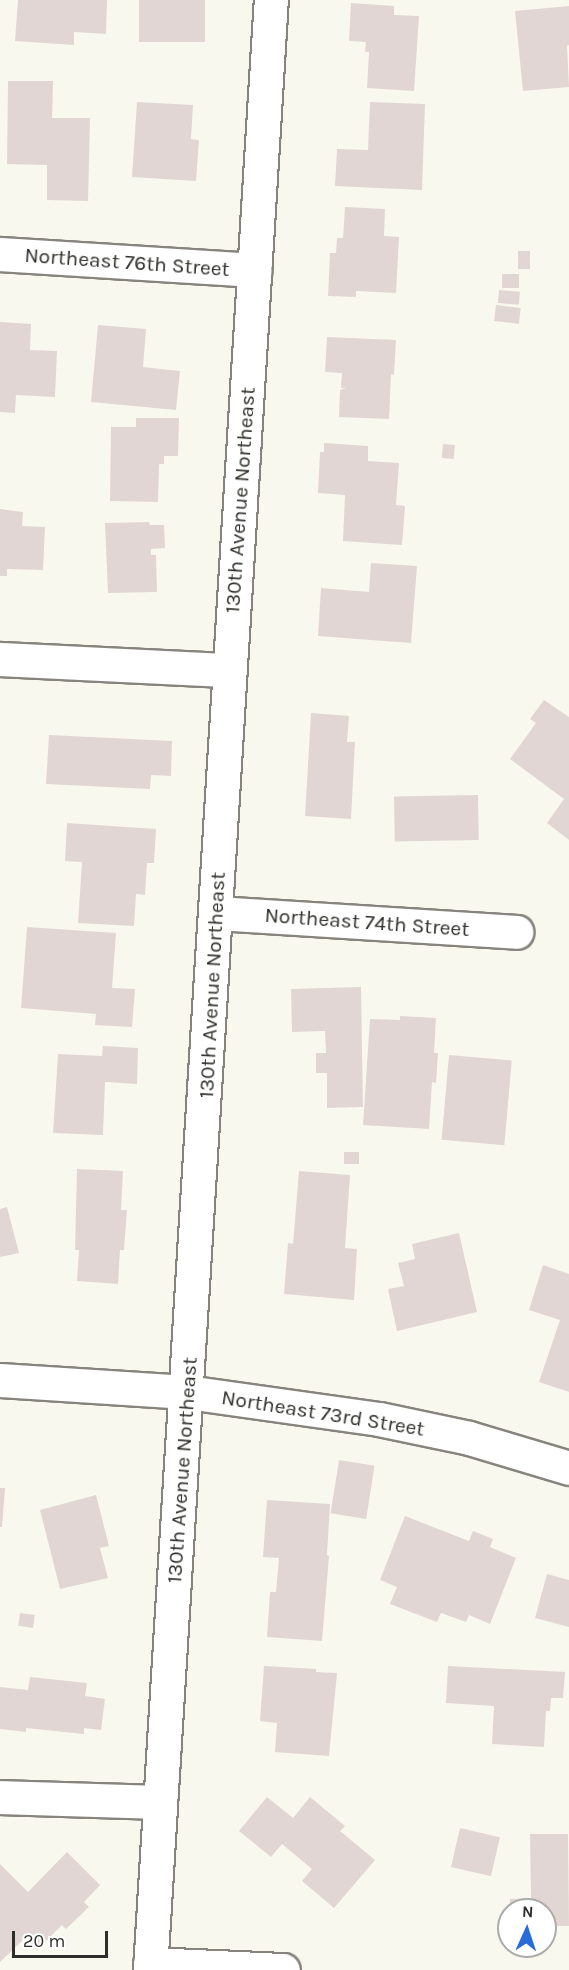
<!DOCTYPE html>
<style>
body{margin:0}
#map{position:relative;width:569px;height:1970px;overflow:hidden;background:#f9f8ef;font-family:Karla,sans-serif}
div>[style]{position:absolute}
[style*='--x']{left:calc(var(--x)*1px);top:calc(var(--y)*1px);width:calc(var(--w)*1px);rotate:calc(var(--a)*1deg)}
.building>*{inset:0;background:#e1d6d3;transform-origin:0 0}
.roads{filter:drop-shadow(2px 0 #86847c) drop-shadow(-2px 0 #86847c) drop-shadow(0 2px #86847c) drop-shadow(0 -2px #86847c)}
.minor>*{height:33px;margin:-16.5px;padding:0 16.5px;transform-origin:16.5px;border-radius:16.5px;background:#fff}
span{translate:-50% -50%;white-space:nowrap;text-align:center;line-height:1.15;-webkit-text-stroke:6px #fff;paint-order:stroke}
.street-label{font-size:21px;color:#2d2d29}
.north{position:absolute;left:497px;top:1898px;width:60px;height:60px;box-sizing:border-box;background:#fff;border:2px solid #ababa9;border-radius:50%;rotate:3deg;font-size:16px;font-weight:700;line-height:24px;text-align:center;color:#2d2d29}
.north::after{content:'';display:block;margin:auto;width:21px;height:27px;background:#286cd8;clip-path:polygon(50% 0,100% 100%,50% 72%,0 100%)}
.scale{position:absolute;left:12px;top:1931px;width:96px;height:27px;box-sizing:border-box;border:3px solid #2d2d29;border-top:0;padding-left:8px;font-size:18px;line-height:21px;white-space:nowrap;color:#2d2d29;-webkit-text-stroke:4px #fff;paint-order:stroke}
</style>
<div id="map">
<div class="building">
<div style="clip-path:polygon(18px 0,107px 0,106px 34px,74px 32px,74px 45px,15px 41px)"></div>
<div style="left:139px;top:0;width:66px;height:42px"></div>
<div style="clip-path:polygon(351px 3px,394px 6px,394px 15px,419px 16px,414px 91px,367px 88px,369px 52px,365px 52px,366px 42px,349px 41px)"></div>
<div style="clip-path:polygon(569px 6px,569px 45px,567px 46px,569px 87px,523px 91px,515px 11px)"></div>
<div style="clip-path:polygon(8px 81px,53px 81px,52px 118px,90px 118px,88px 201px,47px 200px,47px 165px,7px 164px)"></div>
<div style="clip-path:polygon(137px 102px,193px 105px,191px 139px,199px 140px,196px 181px,132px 177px)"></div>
<div style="clip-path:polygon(370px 102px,425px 104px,422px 190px,335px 186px,337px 149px,368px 150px)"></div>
<div style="clip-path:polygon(345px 207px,385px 209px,384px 236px,399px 237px,396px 293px,356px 291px,356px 297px,328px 296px,330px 253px,336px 253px,337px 238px,343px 238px)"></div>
<div style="left:518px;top:251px;width:12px;height:18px"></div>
<div style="left:502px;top:274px;width:17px;height:14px"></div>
<div style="left:499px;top:290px;width:21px;height:13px;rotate:5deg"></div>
<div style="left:496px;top:305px;width:25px;height:16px;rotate:7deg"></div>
<div style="clip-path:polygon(0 322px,31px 324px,30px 350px,57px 351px,55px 397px,16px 395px,15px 413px,0 412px)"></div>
<div style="clip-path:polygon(98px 325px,146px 329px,143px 367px,180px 371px,176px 410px,91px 402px)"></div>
<div style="clip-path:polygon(327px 337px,396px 340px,394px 375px,391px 374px,389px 419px,339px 417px,340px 390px,346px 388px,341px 388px,342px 373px,325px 372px)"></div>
<div style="clip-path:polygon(136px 418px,179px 418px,178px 456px,164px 456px,164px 464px,159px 464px,158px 502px,110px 501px,111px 427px,136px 427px)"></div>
<div style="clip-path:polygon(324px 443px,368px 446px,368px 461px,399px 463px,396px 505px,405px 506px,402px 545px,343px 541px,345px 495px,318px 493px,320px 452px,324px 452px)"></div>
<div style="left:443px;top:444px;width:12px;height:14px;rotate:5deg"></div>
<div style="clip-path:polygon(0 509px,23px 512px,22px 526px,45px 527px,43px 570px,7px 569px,7px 576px,0 576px)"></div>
<div style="clip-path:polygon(149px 522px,150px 525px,164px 525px,165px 548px,151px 549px,151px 555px,156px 555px,157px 592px,108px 593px,105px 523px)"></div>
<div style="clip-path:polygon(371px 563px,417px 566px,411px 643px,318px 636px,321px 588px,369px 592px)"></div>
<div style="clip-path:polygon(544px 700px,569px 717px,569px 840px,547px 823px,564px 799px,510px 759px,536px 723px,530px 719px)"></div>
<div style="clip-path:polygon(311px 713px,349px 716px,347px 742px,355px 742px,351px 819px,305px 816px)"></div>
<div style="clip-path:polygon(49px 735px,172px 741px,171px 776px,151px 775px,150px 789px,46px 784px)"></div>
<div style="left:478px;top:795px;width:45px;height:84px;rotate:89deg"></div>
<div style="clip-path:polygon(67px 823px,156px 829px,154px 863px,147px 863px,145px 895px,136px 894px,134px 926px,78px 923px,82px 862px,65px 861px)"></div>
<div style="clip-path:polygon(27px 927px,116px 933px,112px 988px,135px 989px,132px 1027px,95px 1025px,96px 1014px,21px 1008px)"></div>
<div style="clip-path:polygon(361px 987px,363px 1107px,327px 1108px,327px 1073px,316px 1073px,316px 1053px,326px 1053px,325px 1031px,292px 1032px,291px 989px)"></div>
<div style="clip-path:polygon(400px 1016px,436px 1018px,434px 1053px,438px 1053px,436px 1083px,432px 1082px,429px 1129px,363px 1125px,370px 1019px,400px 1020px)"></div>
<div style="clip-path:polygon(103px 1046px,138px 1048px,137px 1084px,105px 1082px,103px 1135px,53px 1133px,58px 1054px,102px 1056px)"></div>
<div style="left:449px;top:1055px;width:63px;height:85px;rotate:5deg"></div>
<div style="left:344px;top:1152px;width:15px;height:12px"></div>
<div style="clip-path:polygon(77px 1169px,123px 1171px,121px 1210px,127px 1210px,124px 1250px,120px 1250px,118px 1284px,77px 1281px,79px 1250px,75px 1250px)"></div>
<div style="clip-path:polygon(299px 1171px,350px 1175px,345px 1248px,357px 1249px,354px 1300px,284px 1294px,288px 1243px,293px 1244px)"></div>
<div style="clip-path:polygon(7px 1207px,19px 1253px,0 1257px,0 1209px)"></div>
<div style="clip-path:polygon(459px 1233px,477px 1312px,397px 1331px,388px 1289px,404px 1286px,398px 1263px,415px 1259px,412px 1244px)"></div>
<div style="clip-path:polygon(543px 1265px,569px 1274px,569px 1392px,539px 1382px,560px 1320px,529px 1310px)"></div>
<div style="left:339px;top:1460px;width:36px;height:54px;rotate:9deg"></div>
<div style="clip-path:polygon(0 1488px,5px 1488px,2px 1527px,0 1527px)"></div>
<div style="clip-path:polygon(96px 1495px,109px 1546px,100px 1548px,108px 1578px,60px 1589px,40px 1510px)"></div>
<div style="clip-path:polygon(267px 1500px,330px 1504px,327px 1555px,329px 1556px,322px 1641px,267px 1637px,270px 1592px,276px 1592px,279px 1558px,263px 1557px)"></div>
<div style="clip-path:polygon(405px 1516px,469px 1541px,473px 1531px,493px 1539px,490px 1547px,516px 1558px,490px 1624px,469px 1615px,466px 1622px,441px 1613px,437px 1622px,390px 1604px,397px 1587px,380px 1580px)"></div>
<div style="clip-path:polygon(547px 1574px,569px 1580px,569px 1627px,535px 1618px)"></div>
<div style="left:20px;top:1613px;width:15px;height:13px;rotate:8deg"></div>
<div style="clip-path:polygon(264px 1666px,316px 1669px,316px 1672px,337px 1673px,329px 1756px,275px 1752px,277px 1723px,260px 1721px)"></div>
<div style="clip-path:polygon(448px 1666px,565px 1672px,563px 1698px,551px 1698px,550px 1711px,546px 1711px,544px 1747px,492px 1744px,494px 1706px,446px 1703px)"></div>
<div style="clip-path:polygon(30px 1677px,87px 1683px,85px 1696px,105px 1699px,101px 1730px,84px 1728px,84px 1734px,26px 1728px,26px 1732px,0 1729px,0 1687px,28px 1690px)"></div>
<div style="clip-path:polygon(267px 1797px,293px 1818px,310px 1797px,345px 1826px,340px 1831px,375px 1860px,334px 1908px,302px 1881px,312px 1869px,282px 1844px,271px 1857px,239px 1831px)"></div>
<div style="left:460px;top:1828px;width:41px;height:40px;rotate:13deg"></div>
<div style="clip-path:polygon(530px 1834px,568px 1834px,569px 1926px,545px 1926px,545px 1910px,510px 1910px,510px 1899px,531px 1898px)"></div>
<div style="clip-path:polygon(67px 1852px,100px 1885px,84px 1902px,89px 1907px,66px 1929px,62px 1925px,37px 1950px,25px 1938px,0 1962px,0 1864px,28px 1892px)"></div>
</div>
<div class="roads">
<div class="minor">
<div style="--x:0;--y:254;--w:255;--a:3.6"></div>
<div style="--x:0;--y:659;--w:229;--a:2.8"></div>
<div style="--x:217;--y:913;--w:300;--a:3.6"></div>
<div style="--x:0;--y:1380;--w:187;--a:3.7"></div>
<div style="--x:187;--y:1392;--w:194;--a:8"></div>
<div style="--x:379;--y:1419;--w:92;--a:11.9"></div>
<div style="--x:469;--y:1438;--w:104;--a:16.7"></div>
<div style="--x:0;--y:1797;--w:160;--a:1.8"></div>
<div style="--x:150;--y:1964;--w:133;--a:2.6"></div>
<div style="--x:150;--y:1970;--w:1974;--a:-86.49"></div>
</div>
</div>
<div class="street-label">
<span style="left:127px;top:262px;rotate:4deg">Northeast 76th Street</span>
<span style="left:240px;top:500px;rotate:-86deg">130th Avenue Northeast</span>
<span style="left:367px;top:922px;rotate:4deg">Northeast 74th Street</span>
<span style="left:212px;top:985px;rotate:-87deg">130th Avenue Northeast</span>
<span style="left:323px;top:1413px;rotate:9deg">Northeast 73rd Street</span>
<span style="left:182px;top:1470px;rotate:-86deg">130th Avenue Northeast</span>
</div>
<div class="north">N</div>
<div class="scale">20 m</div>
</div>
